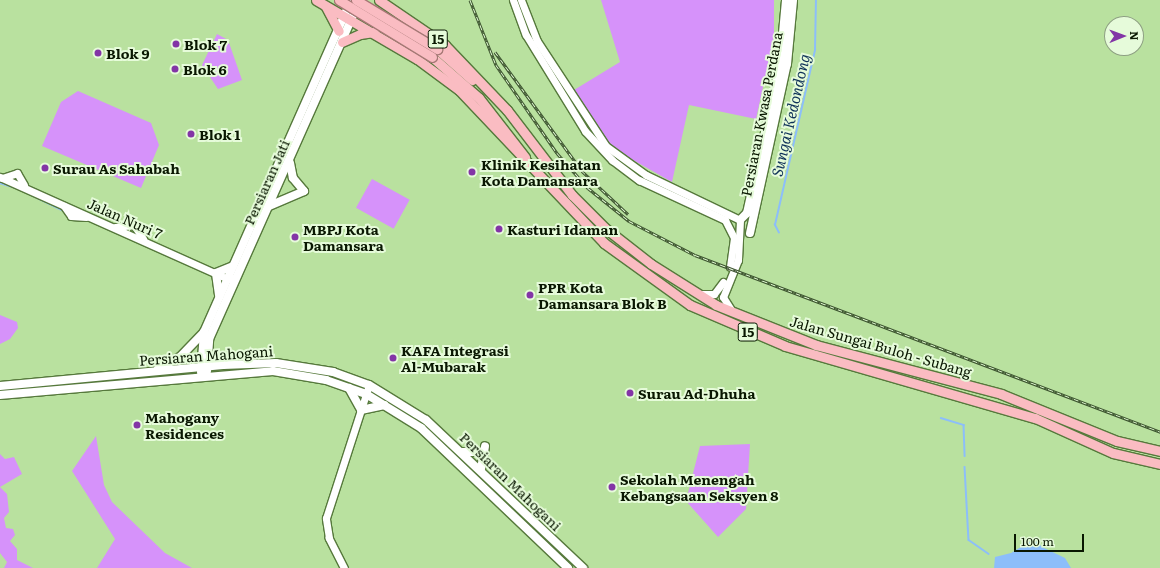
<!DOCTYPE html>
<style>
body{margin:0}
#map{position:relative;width:1160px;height:568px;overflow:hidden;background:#b9e19f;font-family:Literata,serif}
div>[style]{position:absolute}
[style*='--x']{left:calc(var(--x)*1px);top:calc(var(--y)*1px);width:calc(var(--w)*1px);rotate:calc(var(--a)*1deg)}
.green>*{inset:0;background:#d692fa;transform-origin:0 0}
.water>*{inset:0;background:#8cbefa}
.stream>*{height:1.5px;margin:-0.75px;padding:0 0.75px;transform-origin:0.75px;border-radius:0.75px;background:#8cbefa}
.roads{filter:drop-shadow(1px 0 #56793c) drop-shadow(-1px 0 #56793c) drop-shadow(0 1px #56793c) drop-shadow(0 -1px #56793c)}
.tertiary>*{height:7px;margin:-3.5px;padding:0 3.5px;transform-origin:3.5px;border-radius:3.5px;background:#fff}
.secondary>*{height:8px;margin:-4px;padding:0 4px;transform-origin:4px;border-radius:4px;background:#fff}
.trunk>*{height:9px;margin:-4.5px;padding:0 4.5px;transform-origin:4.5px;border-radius:4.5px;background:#fabcc2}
.rail>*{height:3px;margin-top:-1.5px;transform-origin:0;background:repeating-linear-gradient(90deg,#e6fbda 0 4.5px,#3b512e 0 9px);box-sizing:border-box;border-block:1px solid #3b512e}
.bridges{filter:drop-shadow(1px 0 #a57875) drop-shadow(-1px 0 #a57875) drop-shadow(0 1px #a57875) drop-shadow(0 -1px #a57875)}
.trunk-bridge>*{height:9px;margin:-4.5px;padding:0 4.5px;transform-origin:4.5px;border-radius:4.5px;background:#fabcc2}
.dots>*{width:11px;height:11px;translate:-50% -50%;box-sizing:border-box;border:2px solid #e6fbda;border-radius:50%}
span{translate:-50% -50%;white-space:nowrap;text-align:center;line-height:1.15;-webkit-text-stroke:4px #e6fbda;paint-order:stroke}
.shield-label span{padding:1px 3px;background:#e6fbda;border:1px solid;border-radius:3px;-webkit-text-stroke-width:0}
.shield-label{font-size:13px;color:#091701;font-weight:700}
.poi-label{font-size:14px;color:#091701;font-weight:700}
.left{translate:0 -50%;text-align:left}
.street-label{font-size:14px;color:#091701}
.water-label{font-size:15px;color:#0f3258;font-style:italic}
.north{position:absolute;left:1104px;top:16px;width:40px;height:40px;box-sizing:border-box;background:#e6fbda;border:1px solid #8ea083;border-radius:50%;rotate:89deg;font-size:11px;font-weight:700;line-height:16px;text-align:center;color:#091701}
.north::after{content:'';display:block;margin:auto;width:14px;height:18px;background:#8335a6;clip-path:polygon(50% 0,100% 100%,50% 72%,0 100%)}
.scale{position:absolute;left:1014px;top:534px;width:70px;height:18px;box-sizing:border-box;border:2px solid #091701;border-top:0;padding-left:5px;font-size:12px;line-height:14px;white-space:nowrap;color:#091701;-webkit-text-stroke:3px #e6fbda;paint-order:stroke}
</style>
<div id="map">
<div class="green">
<div style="clip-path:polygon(601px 0,774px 0,774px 37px,756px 119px,689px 105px,672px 182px,617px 151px,603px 136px,574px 90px,620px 62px)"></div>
<div style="clip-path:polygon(217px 34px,228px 40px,242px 80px,218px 89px,202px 65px)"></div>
<div style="clip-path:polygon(78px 91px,151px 123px,159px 145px,141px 188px,42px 146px,61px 102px)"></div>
<div style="left:372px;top:179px;width:43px;height:33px;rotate:29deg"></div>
<div style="clip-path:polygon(0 315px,17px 322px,18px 328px,10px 339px,0 344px)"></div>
<div style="clip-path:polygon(96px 436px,104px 485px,112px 502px,165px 553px,192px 568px,97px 568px,115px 539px,72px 471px)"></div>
<div style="clip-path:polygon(750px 444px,746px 509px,718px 537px,686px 501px,700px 446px)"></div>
<div style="clip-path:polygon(0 454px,5px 459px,14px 457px,22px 474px,0 487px)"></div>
<div style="clip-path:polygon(0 487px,7px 494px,9px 512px,4px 518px,6px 528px,13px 529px,15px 535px,10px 541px,17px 549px,17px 560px,33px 568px,4px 568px,7px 562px,0 553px)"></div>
</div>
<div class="water">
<div style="clip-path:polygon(1034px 539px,1042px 547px,1065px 558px,1071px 568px,994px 568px,995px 557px,1011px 553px)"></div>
</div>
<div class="stream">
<div style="--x:0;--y:183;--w:14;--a:17"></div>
<div style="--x:17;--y:188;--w:52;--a:26.1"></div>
<div style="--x:779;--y:233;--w:9;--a:-117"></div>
<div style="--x:775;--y:225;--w:180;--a:-77.1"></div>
<div style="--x:815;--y:50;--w:50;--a:-88.9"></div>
<div style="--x:941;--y:418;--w:24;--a:17"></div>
<div style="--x:964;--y:425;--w:31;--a:88"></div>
<div style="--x:965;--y:467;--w:73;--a:86.9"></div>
<div style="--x:969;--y:540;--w:24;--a:35"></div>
</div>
<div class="roads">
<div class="tertiary">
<div style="--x:513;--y:0;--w:37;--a:70"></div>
<div style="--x:526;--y:35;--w:113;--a:58.4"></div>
<div style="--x:585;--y:131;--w:40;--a:47"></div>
<div style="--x:612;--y:160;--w:34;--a:37"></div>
<div style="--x:639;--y:180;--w:95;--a:24.9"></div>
<div style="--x:725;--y:220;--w:20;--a:63"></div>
<div style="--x:734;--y:238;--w:29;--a:98"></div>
<div style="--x:521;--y:0;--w:44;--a:68.7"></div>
<div style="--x:537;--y:41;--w:126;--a:56.7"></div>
<div style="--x:606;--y:146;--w:49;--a:35.9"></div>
<div style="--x:646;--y:175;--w:104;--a:25.6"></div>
<div style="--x:740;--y:220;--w:40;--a:92.9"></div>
<div style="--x:738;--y:260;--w:40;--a:112"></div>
<div style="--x:723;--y:297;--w:15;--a:58"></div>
<div style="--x:0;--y:177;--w:250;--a:24.1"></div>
<div style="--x:228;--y:279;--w:5;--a:-11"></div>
<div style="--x:2;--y:178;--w:16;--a:-18"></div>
<div style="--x:17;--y:173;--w:14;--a:60"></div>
<div style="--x:64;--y:206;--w:12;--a:55"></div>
<div style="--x:71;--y:216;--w:15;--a:4"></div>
<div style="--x:115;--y:227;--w:19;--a:-6"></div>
<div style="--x:134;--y:225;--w:17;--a:57"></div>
<div style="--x:700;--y:294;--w:14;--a:0"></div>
<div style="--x:714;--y:294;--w:15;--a:-53"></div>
<div style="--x:344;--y:568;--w:34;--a:-117"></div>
<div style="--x:329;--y:538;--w:20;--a:-99"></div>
<div style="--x:326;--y:518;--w:140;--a:-72.1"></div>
</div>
<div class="secondary">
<div style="--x:290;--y:163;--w:15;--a:79"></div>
<div style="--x:293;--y:178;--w:17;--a:50"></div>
<div style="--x:269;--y:206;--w:38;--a:-23"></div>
<div style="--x:740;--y:220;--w:10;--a:-45"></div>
<div style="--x:747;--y:213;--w:152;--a:-77.4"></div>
<div style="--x:780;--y:65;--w:65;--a:-84.7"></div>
<div style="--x:750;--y:233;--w:173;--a:-77.7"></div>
<div style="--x:787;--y:64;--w:64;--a:-84.6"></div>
<div style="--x:219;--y:295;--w:22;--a:-98"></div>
<div style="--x:216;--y:273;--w:18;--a:-22"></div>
<div style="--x:158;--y:369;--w:25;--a:-29"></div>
<div style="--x:180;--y:357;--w:33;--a:-46"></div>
<div style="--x:207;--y:371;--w:32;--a:-86"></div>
<div style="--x:209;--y:339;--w:366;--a:-66"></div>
<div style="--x:201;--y:372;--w:40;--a:-85.7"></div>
<div style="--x:204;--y:332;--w:363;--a:-66.1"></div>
<div style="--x:0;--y:386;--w:224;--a:-5.4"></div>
<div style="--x:223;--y:365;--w:53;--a:-2.2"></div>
<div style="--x:276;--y:363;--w:58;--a:9"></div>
<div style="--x:333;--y:372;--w:38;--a:20"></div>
<div style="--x:369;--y:385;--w:67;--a:31.6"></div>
<div style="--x:426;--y:420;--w:216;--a:43.3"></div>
<div style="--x:349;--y:388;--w:25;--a:61"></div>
<div style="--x:361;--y:410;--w:24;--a:-12"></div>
<div style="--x:0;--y:395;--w:274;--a:-5"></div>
<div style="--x:273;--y:371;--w:54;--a:9.6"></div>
<div style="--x:326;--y:380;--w:42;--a:19.3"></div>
<div style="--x:366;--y:394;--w:65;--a:31.7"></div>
<div style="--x:421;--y:428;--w:203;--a:43.6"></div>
<div style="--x:462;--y:452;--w:19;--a:0"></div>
<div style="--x:481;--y:469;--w:23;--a:-80"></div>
</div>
<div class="trunk">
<div style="--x:316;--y:0;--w:117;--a:30.3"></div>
<div style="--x:417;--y:59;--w:52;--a:36.4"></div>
<div style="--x:459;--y:90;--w:211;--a:46.5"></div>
<div style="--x:604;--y:243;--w:106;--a:35.8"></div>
<div style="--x:690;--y:305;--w:103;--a:23.3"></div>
<div style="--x:785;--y:346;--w:260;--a:16.1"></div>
<div style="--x:1035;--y:418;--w:85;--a:24.2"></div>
<div style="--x:1113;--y:453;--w:48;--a:13.2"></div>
<div style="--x:379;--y:0;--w:80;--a:34.3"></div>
<div style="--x:445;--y:45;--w:90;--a:46.4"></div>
<div style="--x:507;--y:110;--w:107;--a:52.6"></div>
<div style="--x:572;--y:195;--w:47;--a:45"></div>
<div style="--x:605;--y:228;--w:58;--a:38"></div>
<div style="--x:651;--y:264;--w:77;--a:32.2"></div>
<div style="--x:716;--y:305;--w:108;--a:21.8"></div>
<div style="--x:816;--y:345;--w:191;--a:14.8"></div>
<div style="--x:1001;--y:394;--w:125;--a:22.1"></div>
<div style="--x:1117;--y:441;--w:44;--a:13.1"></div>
<div style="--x:326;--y:7;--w:27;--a:62"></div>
<div style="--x:342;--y:42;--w:20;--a:-24"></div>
<div style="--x:360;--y:34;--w:14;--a:-8"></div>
<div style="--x:437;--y:49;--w:47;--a:41.5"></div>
<div style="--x:432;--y:57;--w:62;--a:41.1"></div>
<div style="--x:479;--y:98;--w:75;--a:52.1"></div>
</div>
</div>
<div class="rail">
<div style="--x:470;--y:0;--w:70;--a:68.2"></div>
<div style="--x:496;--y:65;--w:107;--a:55.3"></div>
<div style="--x:557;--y:153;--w:47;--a:48.5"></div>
<div style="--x:588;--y:188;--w:53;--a:38.8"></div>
<div style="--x:629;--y:221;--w:74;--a:27.3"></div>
<div style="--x:695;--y:255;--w:498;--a:20.8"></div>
<div style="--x:495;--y:52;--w:147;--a:53.8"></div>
<div style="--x:582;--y:171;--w:63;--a:43.1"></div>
</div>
<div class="bridges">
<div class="trunk-bridge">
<div style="--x:339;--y:0;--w:109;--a:31.5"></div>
<div style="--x:356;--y:0;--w:95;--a:31.2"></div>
</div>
</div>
<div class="dots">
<div style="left:176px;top:44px;background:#8335a6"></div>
<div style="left:98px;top:53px;background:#8335a6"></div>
<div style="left:175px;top:69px;background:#8335a6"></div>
<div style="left:191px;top:134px;background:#8335a6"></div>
<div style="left:45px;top:168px;background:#8335a6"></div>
<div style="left:472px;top:172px;background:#8335a6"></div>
<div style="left:499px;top:229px;background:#8335a6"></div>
<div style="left:295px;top:237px;background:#8335a6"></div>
<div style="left:530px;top:295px;background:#8335a6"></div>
<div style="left:393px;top:358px;background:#8335a6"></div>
<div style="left:630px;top:393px;background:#8335a6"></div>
<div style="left:137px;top:425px;background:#8335a6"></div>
<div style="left:612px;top:487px;background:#8335a6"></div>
</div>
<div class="shield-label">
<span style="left:438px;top:39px">15</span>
<span style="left:748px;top:332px">15</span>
</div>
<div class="poi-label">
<span class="left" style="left:184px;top:44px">Blok 7</span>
<span class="left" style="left:106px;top:53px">Blok 9</span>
<span class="left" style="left:183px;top:69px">Blok 6</span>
<span class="left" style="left:199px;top:134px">Blok 1</span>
<span class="left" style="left:481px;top:172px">Klinik Kesihatan<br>Kota Damansara</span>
<span class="left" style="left:53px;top:168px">Surau As Sahabah</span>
<span class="left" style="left:303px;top:237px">MBPJ Kota<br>Damansara</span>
<span class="left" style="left:507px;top:229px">Kasturi Idaman</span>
<span class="left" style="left:538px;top:295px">PPR Kota<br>Damansara Blok B</span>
<span class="left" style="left:401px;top:358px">KAFA Integrasi<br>Al-Mubarak</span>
<span class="left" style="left:638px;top:393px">Surau Ad-Dhuha</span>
<span class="left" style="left:145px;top:425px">Mahogany<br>Residences</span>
<span class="left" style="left:620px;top:487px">Sekolah Menengah<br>Kebangsaan Seksyen 8</span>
</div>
<div class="street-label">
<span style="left:761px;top:114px;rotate:-79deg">Persiaran Kwasa Perdana</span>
<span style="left:266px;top:182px;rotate:-66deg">Persiaran Jati</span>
<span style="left:125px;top:218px;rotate:24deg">Jalan Nuri 7</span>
<span style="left:881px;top:346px;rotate:16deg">Jalan Sungai Buloh - Subang</span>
<span style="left:206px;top:355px;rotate:-4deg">Persiaran Mahogani</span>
<span style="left:511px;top:481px;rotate:44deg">Persiaran Mahogani</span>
</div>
<div class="water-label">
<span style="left:790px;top:115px;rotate:-77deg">Sungai Kedondong</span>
</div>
<div class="north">N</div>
<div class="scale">100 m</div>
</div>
